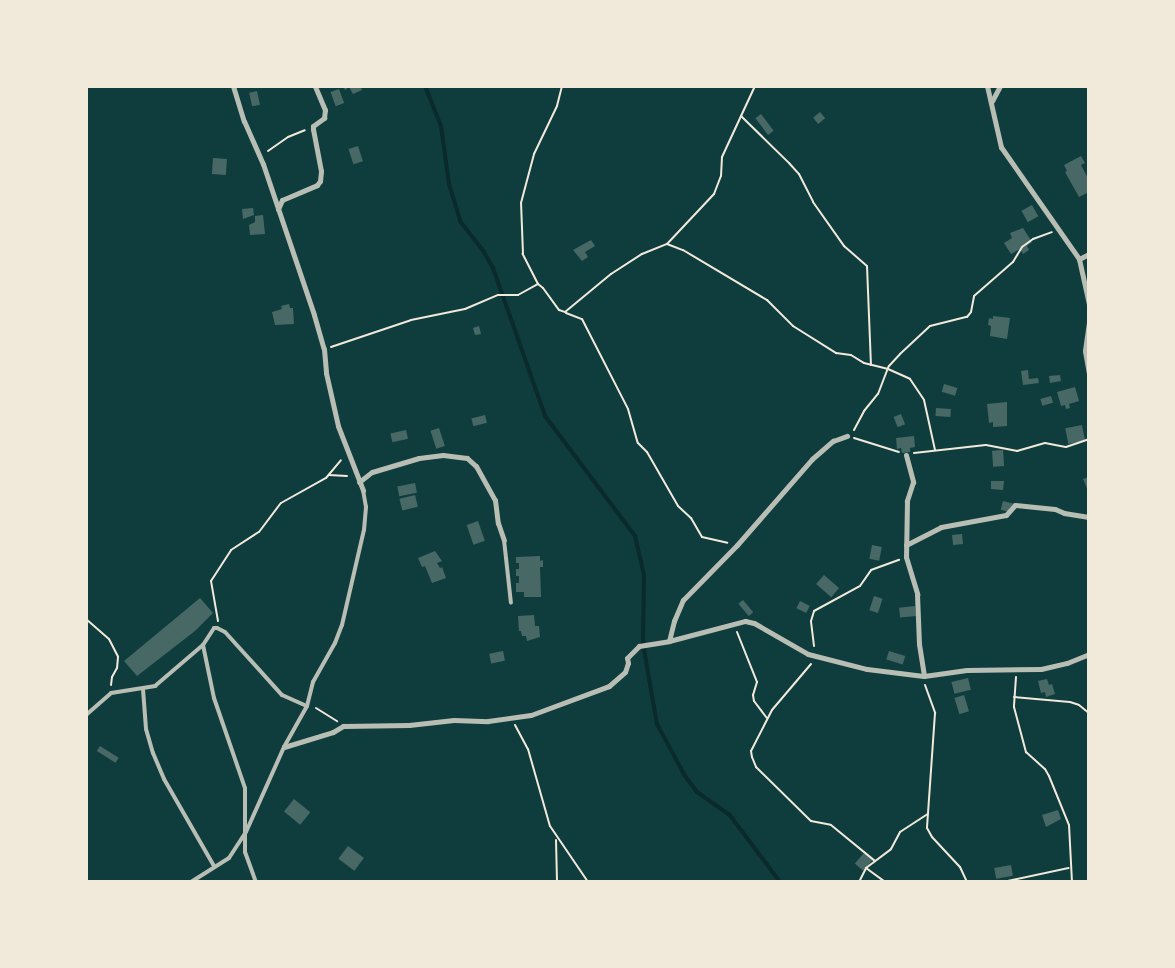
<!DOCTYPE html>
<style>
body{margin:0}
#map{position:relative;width:1175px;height:968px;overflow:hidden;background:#0f3d3e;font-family:"Space Grotesk",sans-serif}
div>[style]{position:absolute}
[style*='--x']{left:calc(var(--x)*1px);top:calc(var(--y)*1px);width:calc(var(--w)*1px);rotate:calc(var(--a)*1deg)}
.stream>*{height:4px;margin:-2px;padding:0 2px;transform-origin:2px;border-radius:2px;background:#0a2a2b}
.building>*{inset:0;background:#486865;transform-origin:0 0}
.path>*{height:2px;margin:-1px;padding:0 1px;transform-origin:1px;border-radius:1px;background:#f1e9da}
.service>*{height:4px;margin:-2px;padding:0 2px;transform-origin:2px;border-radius:2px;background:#b8beb3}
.minor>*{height:5px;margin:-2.5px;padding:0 2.5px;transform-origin:2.5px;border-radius:2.5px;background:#b8beb3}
span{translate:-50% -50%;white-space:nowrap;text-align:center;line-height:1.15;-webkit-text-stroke:4px #f1e9da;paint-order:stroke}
.frame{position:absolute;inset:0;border:88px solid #f1e9da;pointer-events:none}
</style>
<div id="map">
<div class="stream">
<div style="--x:425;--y:86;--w:43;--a:68.2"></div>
<div style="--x:441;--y:126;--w:59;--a:82.1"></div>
<div style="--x:449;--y:184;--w:39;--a:73"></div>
<div style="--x:460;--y:221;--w:39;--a:52"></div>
<div style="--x:484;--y:252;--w:18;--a:61"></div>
<div style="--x:493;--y:268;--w:157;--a:70.6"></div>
<div style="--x:545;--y:416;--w:150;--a:53.1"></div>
<div style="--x:635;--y:536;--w:39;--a:77"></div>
<div style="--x:644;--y:574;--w:70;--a:90.8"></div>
<div style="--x:643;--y:644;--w:81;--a:80.1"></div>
<div style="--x:657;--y:724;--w:59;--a:61.7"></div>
<div style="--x:685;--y:776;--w:20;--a:53"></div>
<div style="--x:697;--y:792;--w:39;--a:35"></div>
<div style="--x:729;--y:814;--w:85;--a:53.1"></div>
</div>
<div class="building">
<div style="clip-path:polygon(343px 86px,360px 86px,362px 90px,353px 94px,349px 87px,345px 90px)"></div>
<div style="left:339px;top:89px;width:15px;height:9px;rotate:70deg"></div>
<div style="left:257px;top:91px;width:14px;height:8px;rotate:78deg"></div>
<div style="left:820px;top:112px;width:8px;height:9px;rotate:50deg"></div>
<div style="left:761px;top:114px;width:21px;height:7px;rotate:53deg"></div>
<div style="left:358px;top:146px;width:16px;height:10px;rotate:72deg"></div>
<div style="clip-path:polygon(1081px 156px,1085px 163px,1081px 165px,1089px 180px,1089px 192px,1079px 197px,1065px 172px,1067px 171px,1064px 165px)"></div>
<div style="left:213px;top:158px;width:14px;height:16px;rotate:4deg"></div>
<div style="left:1032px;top:205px;width:13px;height:12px;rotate:61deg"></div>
<div style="clip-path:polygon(253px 208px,254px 215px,243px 219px,242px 209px)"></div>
<div style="clip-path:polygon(263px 215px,265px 234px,250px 235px,249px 225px,255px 222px,255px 216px)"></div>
<div style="clip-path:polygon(1023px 228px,1032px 242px,1027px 246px,1029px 250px,1023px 254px,1020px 249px,1011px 254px,1004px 243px,1012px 238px,1010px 233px)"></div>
<div style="clip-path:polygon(591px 240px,595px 246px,585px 252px,588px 257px,582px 261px,573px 250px)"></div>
<div style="clip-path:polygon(289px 304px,290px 308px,293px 308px,294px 324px,275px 325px,272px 312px,282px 309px,281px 306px)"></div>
<div style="clip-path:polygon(993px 316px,1010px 318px,1007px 339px,990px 336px,991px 326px,988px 325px,989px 318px,993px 319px)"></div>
<div style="clip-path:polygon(479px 326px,481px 334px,475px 335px,473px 328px)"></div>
<div style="clip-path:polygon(1028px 370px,1029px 379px,1038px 378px,1039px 383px,1023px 385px,1021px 371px)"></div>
<div style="clip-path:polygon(1060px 375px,1061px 381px,1050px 383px,1049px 376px)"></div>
<div style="left:944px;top:384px;width:14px;height:8px;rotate:17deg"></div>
<div style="clip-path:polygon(1075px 387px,1079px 401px,1069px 404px,1070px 408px,1066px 409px,1065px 405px,1061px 406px,1057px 392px)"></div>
<div style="left:1051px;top:396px;width:7px;height:11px;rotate:74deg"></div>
<div style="clip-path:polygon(1007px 402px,1007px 426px,993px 427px,993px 422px,989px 423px,987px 404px)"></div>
<div style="left:936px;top:408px;width:15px;height:8px;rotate:4deg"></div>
<div style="left:901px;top:414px;width:11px;height:8px;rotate:68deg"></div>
<div style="left:485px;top:415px;width:8px;height:14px;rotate:76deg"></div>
<div style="left:1082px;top:425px;width:16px;height:17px;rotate:79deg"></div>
<div style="left:439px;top:428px;width:19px;height:9px;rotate:72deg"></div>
<div style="left:406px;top:430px;width:9px;height:16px;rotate:77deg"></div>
<div style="clip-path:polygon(914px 436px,915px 447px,910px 448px,910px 452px,902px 453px,901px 448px,897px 449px,896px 438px)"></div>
<div style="left:1003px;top:450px;width:16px;height:11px;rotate:86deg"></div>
<div style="clip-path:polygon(1089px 477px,1089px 493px,1083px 479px)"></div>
<div style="clip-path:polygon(991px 481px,1004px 481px,1003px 490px,991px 489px)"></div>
<div style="left:415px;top:483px;width:10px;height:18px;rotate:79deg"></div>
<div style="left:415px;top:495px;width:12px;height:16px;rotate:76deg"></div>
<div style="left:1003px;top:501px;width:11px;height:9px;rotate:15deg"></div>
<div style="left:478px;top:521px;width:21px;height:12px;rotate:71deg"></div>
<div style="left:962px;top:534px;width:10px;height:10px;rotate:84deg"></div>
<div style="left:872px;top:545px;width:10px;height:14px;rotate:11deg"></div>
<div style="clip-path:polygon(435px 551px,442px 561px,437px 563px,440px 568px,442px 567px,446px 578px,432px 583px,425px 566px,422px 567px,418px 558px)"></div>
<div style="clip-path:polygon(540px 556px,540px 561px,543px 560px,543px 567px,540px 567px,541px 597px,524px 597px,524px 592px,516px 592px,516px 583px,519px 583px,519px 576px,516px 576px,516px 569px,519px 569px,519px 563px,516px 563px,516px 557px)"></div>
<div style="left:824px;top:575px;width:20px;height:12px;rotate:41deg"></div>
<div style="left:874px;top:596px;width:9px;height:15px;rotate:18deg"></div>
<div style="clip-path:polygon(200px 598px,213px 613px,195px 631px,137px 676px,124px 661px)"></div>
<div style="left:743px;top:600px;width:16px;height:6px;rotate:50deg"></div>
<div style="left:800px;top:601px;width:11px;height:8px;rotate:27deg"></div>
<div style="left:915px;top:606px;width:10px;height:16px;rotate:84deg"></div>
<div style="clip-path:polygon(534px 615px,535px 626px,539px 626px,540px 637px,527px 641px,526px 636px,522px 636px,521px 631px,519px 631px,518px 616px)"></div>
<div style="left:503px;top:651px;width:10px;height:14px;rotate:79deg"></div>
<div style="left:889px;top:651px;width:17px;height:9px;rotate:17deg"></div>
<div style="left:968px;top:678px;width:12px;height:17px;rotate:76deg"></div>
<div style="clip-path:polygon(1047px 679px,1049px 685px,1052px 684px,1055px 694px,1046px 697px,1045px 692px,1041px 693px,1038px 681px)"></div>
<div style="left:964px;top:695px;width:17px;height:10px;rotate:73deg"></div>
<div style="left:100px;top:746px;width:22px;height:6px;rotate:32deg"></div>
<div style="left:294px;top:799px;width:21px;height:16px;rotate:39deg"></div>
<div style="clip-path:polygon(1058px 810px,1061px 819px,1046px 827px,1042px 815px)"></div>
<div style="left:348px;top:846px;width:20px;height:16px;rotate:37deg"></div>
<div style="left:864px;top:853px;width:11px;height:14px;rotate:41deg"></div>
<div style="left:1011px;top:865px;width:11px;height:17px;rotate:80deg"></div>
</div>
<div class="path">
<div style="--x:741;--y:116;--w:67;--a:44.4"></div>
<div style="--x:789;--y:163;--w:15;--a:48"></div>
<div style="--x:799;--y:174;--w:31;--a:63"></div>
<div style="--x:813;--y:202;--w:54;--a:54.8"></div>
<div style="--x:844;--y:246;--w:30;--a:41"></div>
<div style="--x:867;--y:266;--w:99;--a:87.7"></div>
<div style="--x:268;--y:151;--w:24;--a:-35"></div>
<div style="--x:288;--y:137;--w:18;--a:-22"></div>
<div style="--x:667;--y:244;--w:17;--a:21"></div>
<div style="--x:683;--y:250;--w:98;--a:30.8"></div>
<div style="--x:767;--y:300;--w:37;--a:45"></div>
<div style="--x:793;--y:326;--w:51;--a:32.1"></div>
<div style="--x:836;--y:353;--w:15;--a:8"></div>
<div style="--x:851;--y:355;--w:15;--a:32"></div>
<div style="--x:864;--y:363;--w:25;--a:14"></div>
<div style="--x:888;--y:369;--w:24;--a:24"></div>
<div style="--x:910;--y:379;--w:25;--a:56"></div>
<div style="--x:924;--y:400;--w:51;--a:77.6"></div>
<div style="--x:538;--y:284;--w:34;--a:-117"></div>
<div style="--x:523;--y:254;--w:51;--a:-92.2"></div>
<div style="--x:521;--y:203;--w:51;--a:-75.1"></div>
<div style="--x:534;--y:154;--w:53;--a:-64.4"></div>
<div style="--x:557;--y:106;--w:21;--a:-76"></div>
<div style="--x:566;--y:313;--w:17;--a:21"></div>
<div style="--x:582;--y:319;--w:101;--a:62.9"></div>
<div style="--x:628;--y:409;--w:35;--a:74"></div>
<div style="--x:638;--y:443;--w:13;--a:45"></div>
<div style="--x:647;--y:452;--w:62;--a:60.1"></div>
<div style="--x:678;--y:506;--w:18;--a:43"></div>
<div style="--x:691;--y:518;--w:22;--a:60"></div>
<div style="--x:702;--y:537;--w:26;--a:13"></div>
<div style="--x:331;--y:347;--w:84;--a:-18.6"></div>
<div style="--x:411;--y:320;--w:55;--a:-11.5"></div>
<div style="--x:465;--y:309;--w:36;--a:-23"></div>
<div style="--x:498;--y:295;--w:20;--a:0"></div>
<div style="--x:518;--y:295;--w:23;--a:-29"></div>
<div style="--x:538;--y:284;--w:6;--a:39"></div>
<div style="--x:543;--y:288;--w:27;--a:54"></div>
<div style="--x:559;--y:310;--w:6;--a:18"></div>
<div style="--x:565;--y:312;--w:60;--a:-39.6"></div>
<div style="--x:611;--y:274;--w:37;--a:-33"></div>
<div style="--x:642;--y:254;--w:27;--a:-22"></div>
<div style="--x:667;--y:244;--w:69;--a:-46.8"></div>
<div style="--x:714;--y:194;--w:19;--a:-69"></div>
<div style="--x:721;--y:176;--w:19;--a:-87"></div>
<div style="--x:722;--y:157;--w:78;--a:-65.1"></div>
<div style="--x:854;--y:430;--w:21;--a:-62"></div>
<div style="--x:864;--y:411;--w:22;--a:-51"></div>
<div style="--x:878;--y:394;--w:30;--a:-69"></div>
<div style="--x:889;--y:366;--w:16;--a:-47"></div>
<div style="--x:900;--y:354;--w:41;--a:-43"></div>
<div style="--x:930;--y:326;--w:38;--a:-14"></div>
<div style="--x:967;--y:317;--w:6;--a:-51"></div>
<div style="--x:971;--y:312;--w:16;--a:-79"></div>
<div style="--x:974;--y:296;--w:52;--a:-41.1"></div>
<div style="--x:1013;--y:262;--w:17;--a:-59"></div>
<div style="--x:1022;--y:247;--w:14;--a:-36"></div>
<div style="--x:1033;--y:239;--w:20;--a:-20"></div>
<div style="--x:854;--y:438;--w:47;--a:17.3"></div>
<div style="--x:914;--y:453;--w:72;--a:-6.3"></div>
<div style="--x:986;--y:445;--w:32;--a:11"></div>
<div style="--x:1017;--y:451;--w:29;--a:-16"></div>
<div style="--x:1045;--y:443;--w:21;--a:11"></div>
<div style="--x:1066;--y:447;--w:24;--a:-19"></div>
<div style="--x:329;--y:475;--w:18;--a:3"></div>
<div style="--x:86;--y:619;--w:30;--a:41"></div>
<div style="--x:109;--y:639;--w:20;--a:63"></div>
<div style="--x:118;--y:657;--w:11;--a:95"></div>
<div style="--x:117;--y:668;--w:10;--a:119"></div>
<div style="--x:112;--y:677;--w:8;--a:97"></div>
<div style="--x:218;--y:621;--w:41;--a:-99.9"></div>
<div style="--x:211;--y:581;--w:37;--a:-57"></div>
<div style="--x:231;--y:550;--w:33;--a:-33"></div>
<div style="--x:259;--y:532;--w:36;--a:-53"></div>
<div style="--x:281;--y:503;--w:51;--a:-29.1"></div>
<div style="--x:326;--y:478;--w:23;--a:-50"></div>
<div style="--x:737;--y:632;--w:54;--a:68.2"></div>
<div style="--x:757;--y:682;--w:14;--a:107"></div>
<div style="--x:753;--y:695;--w:6;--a:81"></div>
<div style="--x:754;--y:701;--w:21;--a:53"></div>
<div style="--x:814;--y:646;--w:25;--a:-97"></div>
<div style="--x:811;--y:621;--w:10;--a:-73"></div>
<div style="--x:814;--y:611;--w:52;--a:-28.5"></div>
<div style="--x:860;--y:586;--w:19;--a:-55"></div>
<div style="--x:871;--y:570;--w:30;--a:-20"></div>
<div style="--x:811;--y:664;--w:60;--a:130.3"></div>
<div style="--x:772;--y:710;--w:46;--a:117.1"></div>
<div style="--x:751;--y:751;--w:6;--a:81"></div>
<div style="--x:752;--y:757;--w:11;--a:68"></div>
<div style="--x:756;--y:767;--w:77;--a:44.5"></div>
<div style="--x:811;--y:821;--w:20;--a:11"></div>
<div style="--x:831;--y:825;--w:57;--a:39.3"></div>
<div style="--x:1016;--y:677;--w:30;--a:94"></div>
<div style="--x:1014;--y:707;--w:47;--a:75.1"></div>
<div style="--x:1026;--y:752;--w:25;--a:42"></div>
<div style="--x:1045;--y:769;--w:8;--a:60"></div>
<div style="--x:1049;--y:776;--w:53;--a:67.8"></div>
<div style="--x:1069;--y:825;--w:57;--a:87"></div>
<div style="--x:925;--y:685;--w:30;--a:70"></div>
<div style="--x:935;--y:713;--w:115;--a:94"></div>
<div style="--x:927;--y:828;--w:10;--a:61"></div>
<div style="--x:932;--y:837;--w:41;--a:47"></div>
<div style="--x:960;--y:867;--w:17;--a:65"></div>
<div style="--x:1014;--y:697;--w:56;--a:5.1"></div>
<div style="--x:1070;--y:702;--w:9;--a:18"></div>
<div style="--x:1079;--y:705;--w:13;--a:39"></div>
<div style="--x:316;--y:708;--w:25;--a:32"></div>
<div style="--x:515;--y:725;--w:27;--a:62"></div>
<div style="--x:528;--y:749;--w:80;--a:74.1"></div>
<div style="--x:550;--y:826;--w:68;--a:55.8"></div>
<div style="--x:556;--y:840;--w:42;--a:88.6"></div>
<div style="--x:866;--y:868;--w:24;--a:36"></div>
<div style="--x:859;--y:882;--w:16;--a:-63"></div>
<div style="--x:866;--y:868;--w:31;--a:-37"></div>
<div style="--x:891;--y:849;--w:19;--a:-62"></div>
<div style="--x:900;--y:832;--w:33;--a:-33"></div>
<div style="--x:1003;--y:882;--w:67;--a:-12"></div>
</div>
<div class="service">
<div style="--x:504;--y:540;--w:63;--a:83.7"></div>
<div style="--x:203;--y:645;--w:54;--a:78.3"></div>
<div style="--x:214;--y:698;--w:95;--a:71"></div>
<div style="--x:245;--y:788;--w:64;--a:90"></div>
<div style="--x:245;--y:852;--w:32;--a:70"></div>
<div style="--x:143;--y:689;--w:40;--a:85.7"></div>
<div style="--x:146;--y:729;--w:25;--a:74"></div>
<div style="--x:153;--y:753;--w:28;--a:67"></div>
<div style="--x:164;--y:779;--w:100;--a:60.1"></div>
<div style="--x:86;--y:715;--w:33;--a:-41"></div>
<div style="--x:111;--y:693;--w:45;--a:-9"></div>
<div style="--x:155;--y:686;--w:63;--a:-40.5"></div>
<div style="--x:203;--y:645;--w:20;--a:-57"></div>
<div style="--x:214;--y:628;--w:3;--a:0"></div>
<div style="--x:217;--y:628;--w:9;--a:27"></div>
<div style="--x:225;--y:632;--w:85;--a:47.9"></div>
<div style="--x:282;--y:695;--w:27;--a:24"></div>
<div style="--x:191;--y:882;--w:45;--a:-32.3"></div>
<div style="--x:229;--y:858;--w:31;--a:-57"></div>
<div style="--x:246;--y:832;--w:93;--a:-65.9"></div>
<div style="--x:284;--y:747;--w:47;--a:-60.7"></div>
<div style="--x:307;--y:706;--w:25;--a:-76"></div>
<div style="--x:313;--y:682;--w:45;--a:-60.6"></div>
<div style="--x:335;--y:643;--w:19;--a:-69"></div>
<div style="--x:342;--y:625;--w:98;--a:-77"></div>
<div style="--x:364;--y:530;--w:23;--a:-85"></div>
<div style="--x:366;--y:507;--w:17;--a:-100"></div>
</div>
<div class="minor">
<div style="--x:233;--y:86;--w:37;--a:73"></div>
<div style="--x:244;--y:121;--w:47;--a:66.2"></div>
<div style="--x:263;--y:164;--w:159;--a:71.3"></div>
<div style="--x:314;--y:315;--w:35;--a:74"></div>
<div style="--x:324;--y:349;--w:24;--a:85"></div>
<div style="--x:326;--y:373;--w:54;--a:77.2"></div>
<div style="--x:338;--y:426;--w:69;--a:68.7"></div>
<div style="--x:987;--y:86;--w:63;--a:77.1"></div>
<div style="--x:1001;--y:147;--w:136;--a:55.1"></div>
<div style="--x:1079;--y:259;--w:46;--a:77.5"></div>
<div style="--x:992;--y:101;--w:17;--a:-62"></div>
<div style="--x:278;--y:209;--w:10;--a:-66"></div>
<div style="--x:282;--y:200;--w:38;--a:-23"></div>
<div style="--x:317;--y:185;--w:5;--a:-53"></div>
<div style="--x:320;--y:181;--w:10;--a:-84"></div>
<div style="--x:321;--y:171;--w:43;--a:-100.8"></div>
<div style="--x:313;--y:129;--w:3;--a:-90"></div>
<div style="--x:313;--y:126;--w:14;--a:-36"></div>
<div style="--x:324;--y:118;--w:8;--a:-83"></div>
<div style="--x:325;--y:110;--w:26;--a:-113"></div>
<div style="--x:1079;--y:259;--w:11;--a:-27"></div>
<div style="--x:1089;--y:322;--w:29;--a:98"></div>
<div style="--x:1085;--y:351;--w:23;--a:80"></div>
<div style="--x:906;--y:455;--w:28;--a:75"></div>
<div style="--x:913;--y:482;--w:20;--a:108"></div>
<div style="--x:907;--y:501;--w:56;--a:91"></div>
<div style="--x:906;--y:557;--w:39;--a:73"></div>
<div style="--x:917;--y:594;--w:50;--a:87.7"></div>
<div style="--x:919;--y:644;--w:32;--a:81"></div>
<div style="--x:359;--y:482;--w:16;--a:-38"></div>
<div style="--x:372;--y:472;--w:49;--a:-16.6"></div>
<div style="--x:419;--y:458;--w:24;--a:-7"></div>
<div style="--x:443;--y:455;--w:24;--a:7"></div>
<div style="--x:467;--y:458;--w:12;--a:42"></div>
<div style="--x:476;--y:466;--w:39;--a:61"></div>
<div style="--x:495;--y:500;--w:23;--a:83"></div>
<div style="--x:498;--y:523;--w:18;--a:71"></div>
<div style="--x:906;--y:545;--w:39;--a:-27"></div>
<div style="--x:941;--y:527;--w:66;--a:-10.5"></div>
<div style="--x:1006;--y:515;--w:13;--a:-48"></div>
<div style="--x:1015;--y:505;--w:40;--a:5.7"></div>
<div style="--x:1055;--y:509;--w:10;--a:24"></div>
<div style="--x:1064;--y:513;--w:25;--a:9"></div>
<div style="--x:669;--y:641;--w:21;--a:-76"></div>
<div style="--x:674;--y:621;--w:23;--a:-67"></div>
<div style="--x:683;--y:600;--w:77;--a:-45.5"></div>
<div style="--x:737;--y:545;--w:114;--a:-48.9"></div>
<div style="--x:812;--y:459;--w:28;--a:-41"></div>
<div style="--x:833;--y:441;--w:15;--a:-20"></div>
<div style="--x:284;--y:747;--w:51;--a:-17"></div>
<div style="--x:333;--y:732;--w:12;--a:-31"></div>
<div style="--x:343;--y:726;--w:66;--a:-0.9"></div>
<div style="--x:409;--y:725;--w:45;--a:-6.3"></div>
<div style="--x:454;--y:720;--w:34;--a:2"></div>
<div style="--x:488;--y:721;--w:43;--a:-7.9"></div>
<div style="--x:531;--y:715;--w:83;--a:-20.4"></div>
<div style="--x:609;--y:686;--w:21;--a:-41"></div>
<div style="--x:625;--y:672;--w:9;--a:-72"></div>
<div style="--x:628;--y:663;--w:5;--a:-101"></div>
<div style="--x:627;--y:658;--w:17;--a:-45"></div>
<div style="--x:639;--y:646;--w:30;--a:-9"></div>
<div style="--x:669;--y:641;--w:79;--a:-14.7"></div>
<div style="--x:745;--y:621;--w:9;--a:13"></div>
<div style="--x:754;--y:623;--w:62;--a:29.9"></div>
<div style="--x:808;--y:654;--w:61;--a:14.3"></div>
<div style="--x:867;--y:669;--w:57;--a:7"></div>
<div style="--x:924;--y:676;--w:43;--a:-7.9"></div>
<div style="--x:967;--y:670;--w:74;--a:-0.8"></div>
<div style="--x:1041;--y:669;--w:27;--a:-13"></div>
<div style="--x:1067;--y:663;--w:24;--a:-22"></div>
</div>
<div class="frame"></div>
</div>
